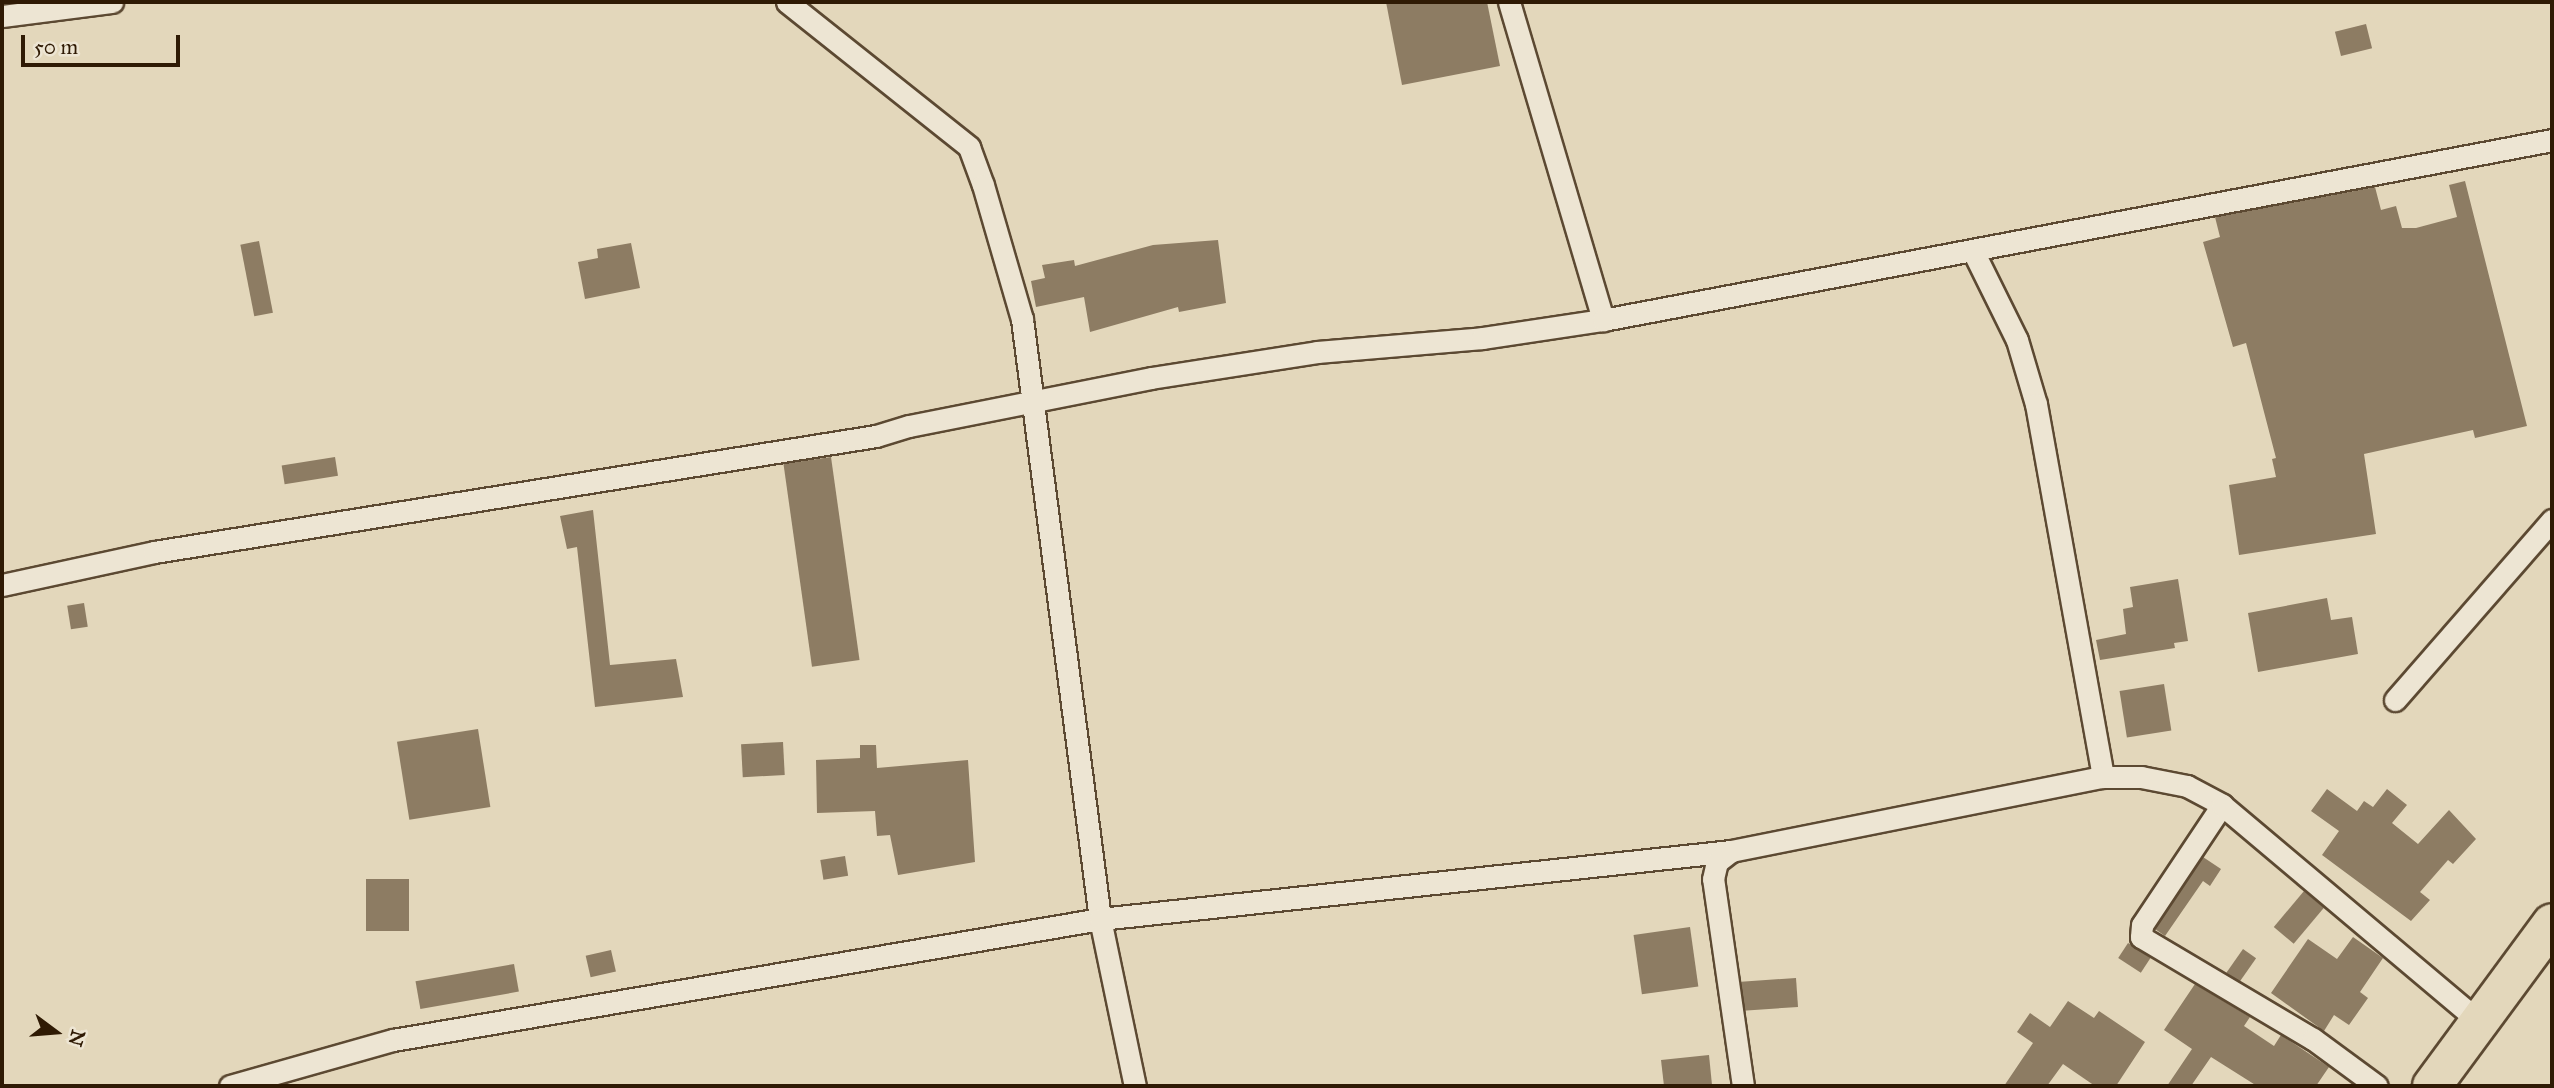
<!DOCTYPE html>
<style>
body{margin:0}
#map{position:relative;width:2554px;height:1088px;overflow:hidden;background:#e3d7bb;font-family:"IM FELL Great Primer",serif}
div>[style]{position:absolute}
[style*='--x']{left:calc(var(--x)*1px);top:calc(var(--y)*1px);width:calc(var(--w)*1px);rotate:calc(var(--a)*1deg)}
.building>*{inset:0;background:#8d7c63;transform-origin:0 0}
.roads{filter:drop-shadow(2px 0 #5c4932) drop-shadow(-2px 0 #5c4932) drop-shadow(0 2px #5c4932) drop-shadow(0 -2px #5c4932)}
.street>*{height:21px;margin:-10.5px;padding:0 10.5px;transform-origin:10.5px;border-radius:10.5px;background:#ede5d3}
.highway>*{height:38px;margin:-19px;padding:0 19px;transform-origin:19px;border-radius:19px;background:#e3d7bb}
span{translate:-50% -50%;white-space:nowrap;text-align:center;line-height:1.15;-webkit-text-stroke:7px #ede5d3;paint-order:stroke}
.frame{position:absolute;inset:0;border:4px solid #2f1a04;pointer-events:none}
.north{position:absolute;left:21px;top:997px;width:70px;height:70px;-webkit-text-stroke:5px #ede5d3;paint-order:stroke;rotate:106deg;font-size:19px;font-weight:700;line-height:28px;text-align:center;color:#2f1a04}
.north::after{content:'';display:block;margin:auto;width:24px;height:32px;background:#2f1a04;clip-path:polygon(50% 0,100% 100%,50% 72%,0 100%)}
.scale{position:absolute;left:21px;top:35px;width:159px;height:32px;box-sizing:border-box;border:4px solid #2f1a04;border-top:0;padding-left:9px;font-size:21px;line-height:24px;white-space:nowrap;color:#2f1a04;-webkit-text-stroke:5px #ede5d3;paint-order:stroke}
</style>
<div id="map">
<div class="building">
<div style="clip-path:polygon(1386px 2px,1487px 2px,1500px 66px,1402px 85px)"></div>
<div style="left:2366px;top:24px;width:25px;height:32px;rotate:76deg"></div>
<div style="clip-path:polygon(2465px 181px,2527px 426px,2475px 438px,2473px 430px,2364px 454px,2376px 534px,2239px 555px,2229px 485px,2276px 477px,2272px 459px,2276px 458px,2246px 343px,2233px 347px,2203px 242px,2220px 237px,2215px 217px,2375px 187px,2381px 210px,2396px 206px,2402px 228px,2416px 228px,2457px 217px,2449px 185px)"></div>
<div style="clip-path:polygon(1218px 240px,1226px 303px,1179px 312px,1178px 307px,1090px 332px,1084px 297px,1036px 307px,1031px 281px,1045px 278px,1042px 265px,1074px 260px,1075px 266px,1153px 245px)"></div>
<div style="left:259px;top:241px;width:73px;height:19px;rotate:79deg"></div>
<div style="clip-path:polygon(631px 243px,640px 288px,585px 299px,578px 262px,598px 258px,597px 249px)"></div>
<div style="left:335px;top:457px;width:19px;height:54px;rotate:81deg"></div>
<div style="left:831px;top:457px;width:205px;height:48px;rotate:82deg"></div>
<div style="clip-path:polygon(593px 510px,610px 665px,676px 659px,683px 697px,595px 707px,577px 547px,567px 549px,560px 516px)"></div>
<div style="clip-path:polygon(2178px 579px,2188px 641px,2174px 643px,2175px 648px,2100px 660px,2096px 640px,2126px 634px,2123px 609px,2133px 607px,2130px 587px)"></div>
<div style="clip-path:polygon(2327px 598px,2331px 620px,2352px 617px,2358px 654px,2258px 672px,2248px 613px)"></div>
<div style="left:84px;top:603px;width:24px;height:17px;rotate:81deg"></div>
<div style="left:2164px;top:684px;width:47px;height:45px;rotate:81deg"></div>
<div style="left:478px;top:729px;width:79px;height:82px;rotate:81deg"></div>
<div style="left:783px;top:742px;width:33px;height:42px;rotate:87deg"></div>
<div style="clip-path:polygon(860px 745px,876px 745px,877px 768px,968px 760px,975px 862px,898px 875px,890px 835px,877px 836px,875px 811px,817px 813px,816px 760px,860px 758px)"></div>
<div style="clip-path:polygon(2327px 789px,2357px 811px,2364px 801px,2373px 807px,2387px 789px,2407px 805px,2392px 823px,2418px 844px,2449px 810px,2476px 839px,2453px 864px,2448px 860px,2420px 892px,2430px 900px,2411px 921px,2322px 855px,2339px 831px,2311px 811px)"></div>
<div style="left:845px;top:856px;width:20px;height:25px;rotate:81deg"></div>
<div style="clip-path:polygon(2203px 857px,2221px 869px,2210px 886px,2203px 881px,2165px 936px,2155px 929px)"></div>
<div style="left:366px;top:879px;width:43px;height:52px"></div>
<div style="left:2304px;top:891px;width:26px;height:47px;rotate:40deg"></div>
<div style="left:1690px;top:927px;width:60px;height:57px;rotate:82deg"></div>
<div style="clip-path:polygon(2353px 937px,2383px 958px,2360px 992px,2368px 998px,2349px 1025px,2334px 1015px,2324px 1031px,2271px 993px,2308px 939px,2337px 959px)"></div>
<div style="left:2128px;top:943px;width:27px;height:18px;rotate:33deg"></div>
<div style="left:2243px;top:949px;width:16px;height:29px;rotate:35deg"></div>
<div style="left:611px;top:950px;width:22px;height:26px;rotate:77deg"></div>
<div style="left:514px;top:964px;width:28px;height:100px;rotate:80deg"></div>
<div style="left:1796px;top:978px;width:29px;height:55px;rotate:86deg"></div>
<div style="clip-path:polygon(2195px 984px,2250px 1017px,2244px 1026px,2274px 1046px,2281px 1035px,2329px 1067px,2316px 1086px,2257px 1086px,2211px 1057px,2191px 1086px,2167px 1086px,2192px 1049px,2164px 1030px)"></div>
<div style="clip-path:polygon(2068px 1001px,2094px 1018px,2099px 1011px,2145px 1042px,2116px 1086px,2095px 1086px,2063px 1064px,2047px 1086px,2004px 1086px,2033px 1043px,2017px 1032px,2030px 1013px,2050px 1027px)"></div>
<div style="clip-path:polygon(1709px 1055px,1712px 1085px,1664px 1086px,1661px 1060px)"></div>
</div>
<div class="roads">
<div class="street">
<div style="--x:787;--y:2;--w:233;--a:38.5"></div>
<div style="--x:969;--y:147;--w:40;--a:69.8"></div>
<div style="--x:983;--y:185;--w:140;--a:73.8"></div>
<div style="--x:1022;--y:319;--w:605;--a:82.59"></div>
<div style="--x:1100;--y:919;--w:171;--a:78.2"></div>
<div style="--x:1509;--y:2;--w:332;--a:73.5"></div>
<div style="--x:2;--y:16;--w:111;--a:-7.3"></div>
<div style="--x:1973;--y:251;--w:99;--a:63.7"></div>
<div style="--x:2017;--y:340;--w:67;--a:73.5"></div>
<div style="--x:2036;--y:404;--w:379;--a:79.8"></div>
<div style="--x:2;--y:585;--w:156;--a:-12.2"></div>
<div style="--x:154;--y:552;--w:731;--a:-9.13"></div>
<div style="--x:876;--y:436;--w:34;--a:-17"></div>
<div style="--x:909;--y:426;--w:247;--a:-11.2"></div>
<div style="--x:1151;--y:378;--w:168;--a:-8.9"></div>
<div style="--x:1317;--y:352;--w:166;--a:-4.8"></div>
<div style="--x:1482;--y:338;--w:122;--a:-8.5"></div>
<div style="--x:1603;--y:320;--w:966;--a:-10.74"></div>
<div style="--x:2395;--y:700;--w:239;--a:-48.9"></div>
<div style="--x:2222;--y:805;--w:144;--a:123.7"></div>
<div style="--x:2142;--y:925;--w:12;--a:95"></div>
<div style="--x:2141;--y:937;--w:200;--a:30.7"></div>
<div style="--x:2313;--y:1039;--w:79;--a:36.3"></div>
<div style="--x:230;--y:1086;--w:169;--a:-15.8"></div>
<div style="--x:393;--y:1040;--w:717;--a:-9.71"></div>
<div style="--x:1100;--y:919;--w:635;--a:-6.15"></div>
<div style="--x:1743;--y:1086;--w:209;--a:-98.2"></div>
<div style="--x:1713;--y:879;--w:17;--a:-77"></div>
<div style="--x:1717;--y:862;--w:18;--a:-38"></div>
<div style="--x:1731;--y:851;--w:379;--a:-11.3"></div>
<div style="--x:2103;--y:777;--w:38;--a:0"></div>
<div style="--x:2141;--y:777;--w:47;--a:11.1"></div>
<div style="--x:2187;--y:786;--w:40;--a:28"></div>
<div style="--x:2222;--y:805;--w:334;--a:40.1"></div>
</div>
<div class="highway">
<div style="--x:2432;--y:1086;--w:202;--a:-53.6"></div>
</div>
</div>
<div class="frame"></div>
<div class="north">N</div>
<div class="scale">50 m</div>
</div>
